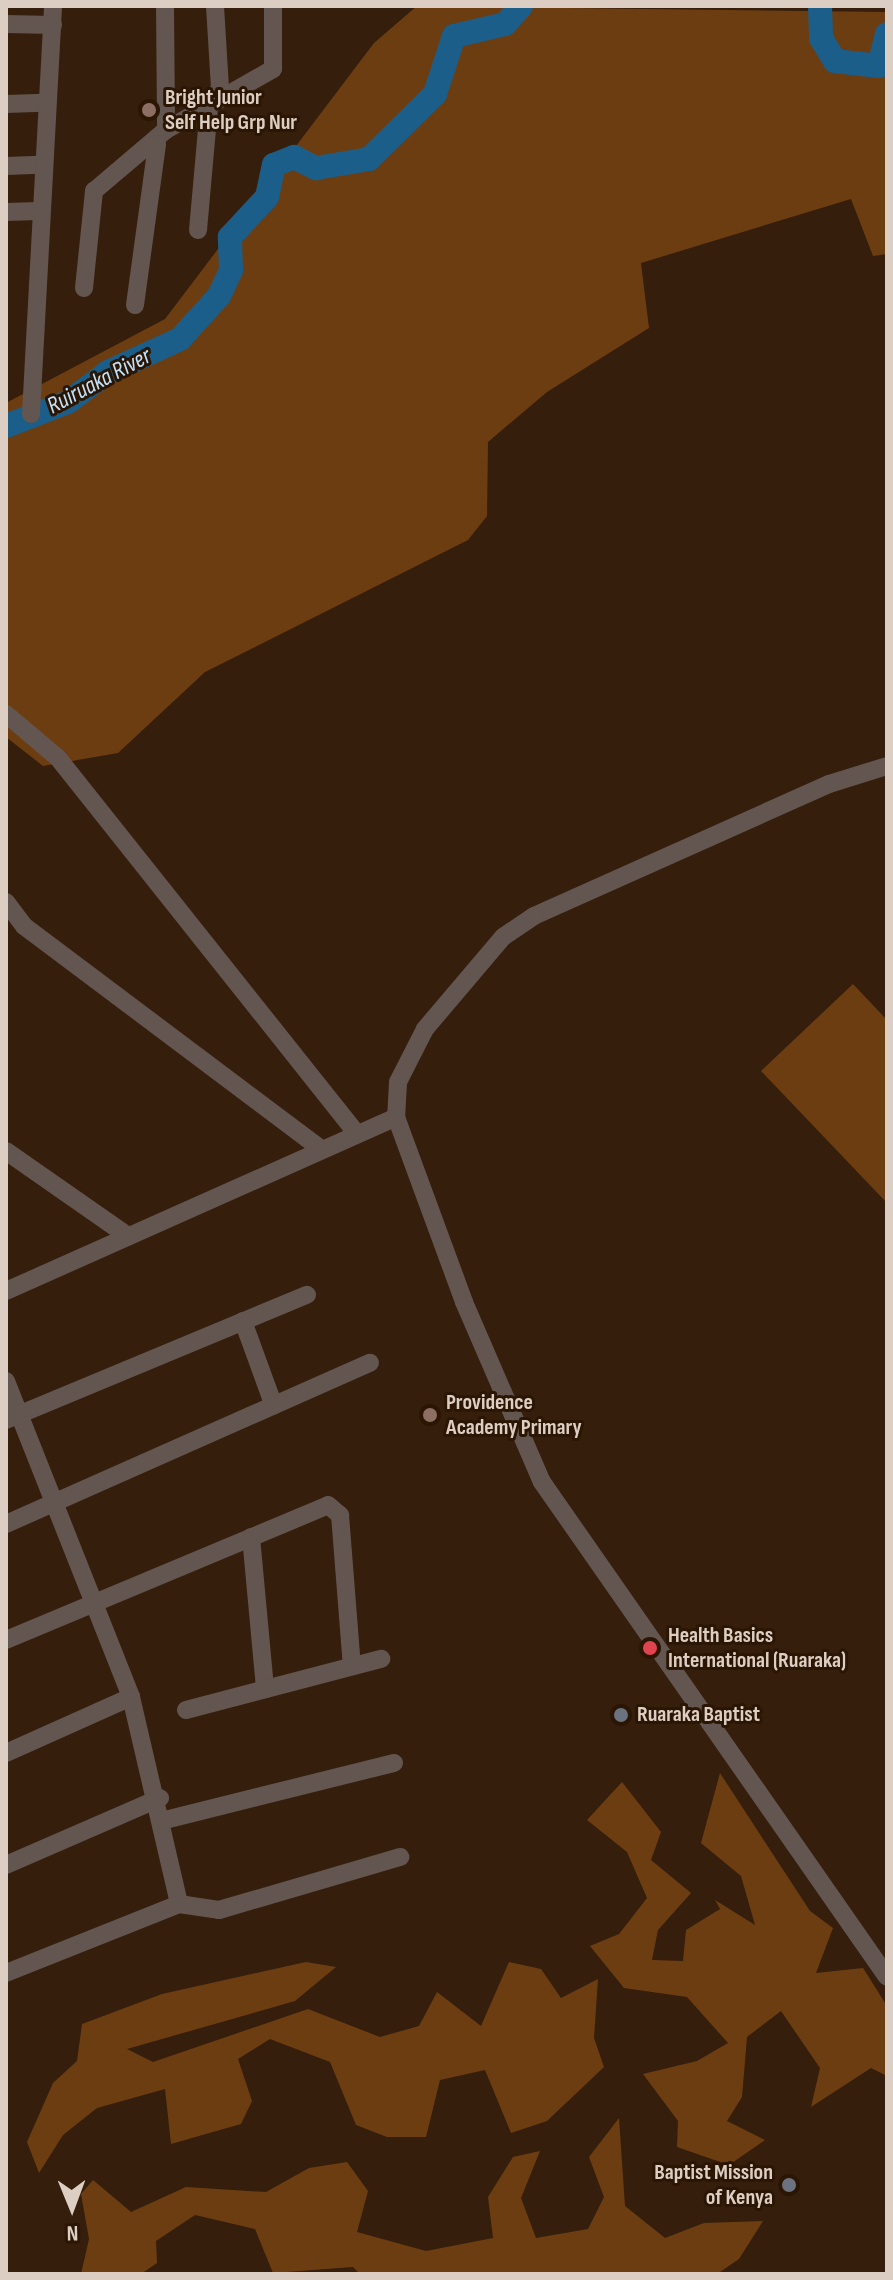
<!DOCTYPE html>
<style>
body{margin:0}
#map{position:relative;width:893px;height:2280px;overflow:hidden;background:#351e0c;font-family:"Sofia Sans Condensed",sans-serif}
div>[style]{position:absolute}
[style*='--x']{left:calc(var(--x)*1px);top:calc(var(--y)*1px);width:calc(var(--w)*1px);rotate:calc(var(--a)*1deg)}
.green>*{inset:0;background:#6d3d12}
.river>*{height:24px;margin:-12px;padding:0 12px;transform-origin:12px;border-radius:12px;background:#1b5e8a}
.minor>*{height:18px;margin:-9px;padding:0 9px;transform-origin:9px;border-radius:9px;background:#63554f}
.dots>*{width:22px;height:22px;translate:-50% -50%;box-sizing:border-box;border:4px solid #2b1503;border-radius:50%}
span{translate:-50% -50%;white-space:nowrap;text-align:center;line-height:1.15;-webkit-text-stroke:6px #2b1503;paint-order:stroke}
.poi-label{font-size:22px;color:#ddcec3;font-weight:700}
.left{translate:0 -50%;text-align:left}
.right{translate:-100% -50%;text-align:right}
.water-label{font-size:24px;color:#c2e3fe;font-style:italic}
.frame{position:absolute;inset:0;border:8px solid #ddcec3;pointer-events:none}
.north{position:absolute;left:32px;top:2168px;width:80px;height:80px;-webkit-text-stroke:6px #2b1503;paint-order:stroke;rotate:179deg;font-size:22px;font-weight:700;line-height:32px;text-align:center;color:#ddcec3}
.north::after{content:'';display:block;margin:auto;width:28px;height:36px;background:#ddcec3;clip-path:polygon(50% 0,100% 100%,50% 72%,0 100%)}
</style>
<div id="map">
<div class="green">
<div style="clip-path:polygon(417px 6px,887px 12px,887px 254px,873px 256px,851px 199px,641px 263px,649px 328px,547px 392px,488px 442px,487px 516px,468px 540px,205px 672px,118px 753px,43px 766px,6px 737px,6px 403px,165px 319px,374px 43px)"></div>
<div style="clip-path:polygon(853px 984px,887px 1020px,887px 1203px,761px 1071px)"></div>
<div style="clip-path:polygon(720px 1773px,810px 1911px,833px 1928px,816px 1973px,863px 1968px,887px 2006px,887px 2076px,871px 2068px,811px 2107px,820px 2068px,781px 2011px,747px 2037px,742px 2097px,727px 2121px,765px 2140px,729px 2165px,677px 2147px,678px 2121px,643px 2074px,697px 2061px,728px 2043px,687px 1997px,624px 1988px,590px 1946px,619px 1934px,647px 1898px,627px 1852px,587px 1820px,622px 1782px,661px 1832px,651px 1860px,691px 1893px,658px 1930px,652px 1960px,683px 1961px,686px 1930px,720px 1909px,715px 1900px,755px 1925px,741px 1876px,701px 1843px)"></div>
<div style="clip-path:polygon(306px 1962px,336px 1967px,295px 2001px,127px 2049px,153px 2062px,308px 2009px,380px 2037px,419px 2026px,437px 1992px,481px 2026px,509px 1962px,541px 1969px,561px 1998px,598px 1979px,594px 2038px,604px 2067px,547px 2121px,511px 2133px,485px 2070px,440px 2080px,426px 2137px,387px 2137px,356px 2125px,330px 2062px,270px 2039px,238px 2059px,252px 2101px,241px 2124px,171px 2144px,165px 2089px,97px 2108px,63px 2135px,39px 2173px,27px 2142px,53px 2083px,77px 2061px,82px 2024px,162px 1994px)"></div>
<div style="clip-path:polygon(619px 2118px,625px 2206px,665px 2238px,704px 2223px,763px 2221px,739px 2259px,717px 2274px,360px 2274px,353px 2267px,273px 2273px,255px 2229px,195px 2215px,156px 2241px,157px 2263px,141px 2274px,81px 2274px,89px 2239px,81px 2194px,93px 2180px,131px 2212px,186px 2187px,266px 2192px,309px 2168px,347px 2162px,368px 2191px,357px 2232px,426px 2251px,493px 2238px,488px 2197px,513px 2157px,540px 2151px,521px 2198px,536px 2238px,588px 2229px,604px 2197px,589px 2157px)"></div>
</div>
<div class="river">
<div style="--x:820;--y:6;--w:32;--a:88"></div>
<div style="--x:821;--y:38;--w:27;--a:59"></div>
<div style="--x:835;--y:61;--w:44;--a:6.5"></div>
<div style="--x:879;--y:66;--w:33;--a:-76"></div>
<div style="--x:6;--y:426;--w:66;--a:-21.2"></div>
<div style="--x:68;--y:402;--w:50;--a:-36.9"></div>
<div style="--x:108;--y:372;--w:79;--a:-24.6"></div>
<div style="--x:180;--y:339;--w:58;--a:-47.8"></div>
<div style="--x:219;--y:296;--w:29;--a:-65"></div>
<div style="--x:231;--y:270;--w:33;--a:-92"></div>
<div style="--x:230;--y:237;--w:54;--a:-47.2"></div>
<div style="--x:267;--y:197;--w:33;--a:-78"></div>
<div style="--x:274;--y:165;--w:22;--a:-22"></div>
<div style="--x:294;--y:157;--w:25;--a:27"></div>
<div style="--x:316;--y:168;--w:54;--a:-9.6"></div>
<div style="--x:369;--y:159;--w:93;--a:-44.6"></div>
<div style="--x:435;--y:94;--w:61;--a:-71.9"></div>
<div style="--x:454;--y:36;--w:52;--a:-13.2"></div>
<div style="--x:505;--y:24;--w:24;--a:-48"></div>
</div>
<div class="minor">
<div style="--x:165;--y:6;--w:124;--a:89.5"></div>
<div style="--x:6;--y:24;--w:47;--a:1.2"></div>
<div style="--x:6;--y:104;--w:38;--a:-2"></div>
<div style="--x:6;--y:166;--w:34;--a:-2"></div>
<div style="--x:6;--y:212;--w:32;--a:-2"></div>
<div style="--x:198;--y:230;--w:123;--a:-84.9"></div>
<div style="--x:209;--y:107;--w:22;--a:-60"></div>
<div style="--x:220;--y:88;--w:82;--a:-93.5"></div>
<div style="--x:84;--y:288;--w:98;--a:-84.1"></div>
<div style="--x:94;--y:191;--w:94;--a:-40.3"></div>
<div style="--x:166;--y:130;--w:123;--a:-29.7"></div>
<div style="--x:273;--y:69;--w:63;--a:-90"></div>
<div style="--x:135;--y:305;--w:162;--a:-82.2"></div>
<div style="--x:31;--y:414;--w:409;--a:-86.9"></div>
<div style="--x:6;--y:714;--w:68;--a:40.2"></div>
<div style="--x:58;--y:758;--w:479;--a:51.5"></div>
<div style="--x:887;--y:766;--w:61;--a:162.8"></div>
<div style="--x:829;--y:784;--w:323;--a:155.9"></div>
<div style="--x:534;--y:916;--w:37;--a:146"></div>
<div style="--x:503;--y:937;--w:121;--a:130.3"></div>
<div style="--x:425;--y:1029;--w:59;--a:117"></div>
<div style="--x:398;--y:1082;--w:35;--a:93"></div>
<div style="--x:396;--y:1117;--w:197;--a:69.8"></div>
<div style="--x:464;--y:1302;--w:196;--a:66.6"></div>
<div style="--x:542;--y:1482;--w:603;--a:55.12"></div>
<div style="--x:6;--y:902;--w:30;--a:53"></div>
<div style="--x:24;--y:926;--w:368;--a:36.9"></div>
<div style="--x:6;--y:1151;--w:149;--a:34.9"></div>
<div style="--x:6;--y:1291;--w:427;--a:-24"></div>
<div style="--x:243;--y:1321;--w:90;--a:70"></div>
<div style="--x:6;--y:1381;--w:340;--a:68.4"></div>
<div style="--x:131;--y:1697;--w:212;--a:76.9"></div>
<div style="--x:6;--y:1420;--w:326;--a:-22.6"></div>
<div style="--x:6;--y:1524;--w:398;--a:-23.9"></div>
<div style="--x:251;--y:1537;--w:153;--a:84.7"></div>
<div style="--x:6;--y:1640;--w:349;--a:-22.7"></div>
<div style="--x:328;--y:1505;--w:16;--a:40"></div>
<div style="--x:340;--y:1515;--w:151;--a:85.5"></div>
<div style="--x:186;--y:1710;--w:202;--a:-14.7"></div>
<div style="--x:6;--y:1753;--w:137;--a:-24.1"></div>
<div style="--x:165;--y:1820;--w:236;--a:-14"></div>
<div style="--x:6;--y:1865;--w:168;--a:-23.5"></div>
<div style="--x:6;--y:1973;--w:186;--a:-21.7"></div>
<div style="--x:179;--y:1904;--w:40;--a:8.5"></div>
<div style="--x:219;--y:1910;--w:189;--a:-16.3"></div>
</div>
<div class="dots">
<div style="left:149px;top:110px;background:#8d6e63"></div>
<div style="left:430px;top:1415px;background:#8d6e63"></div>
<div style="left:650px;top:1648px;background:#e0444e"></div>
<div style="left:621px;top:1715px;background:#6b7280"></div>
<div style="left:789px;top:2185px;background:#6b7280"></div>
</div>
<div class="poi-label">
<span class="left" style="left:165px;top:110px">Bright Junior<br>Self Help Grp Nur</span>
<span class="left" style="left:446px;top:1415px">Providence<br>Academy Primary</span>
<span class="left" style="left:668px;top:1648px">Health Basics<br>International (Ruaraka)</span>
<span class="left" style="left:637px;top:1715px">Ruaraka Baptist</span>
<span class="right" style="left:773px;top:2185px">Baptist Mission<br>of Kenya</span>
</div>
<div class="water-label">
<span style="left:99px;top:381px;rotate:-28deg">Ruiruaka River</span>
</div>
<div class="frame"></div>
<div class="north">N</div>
</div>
